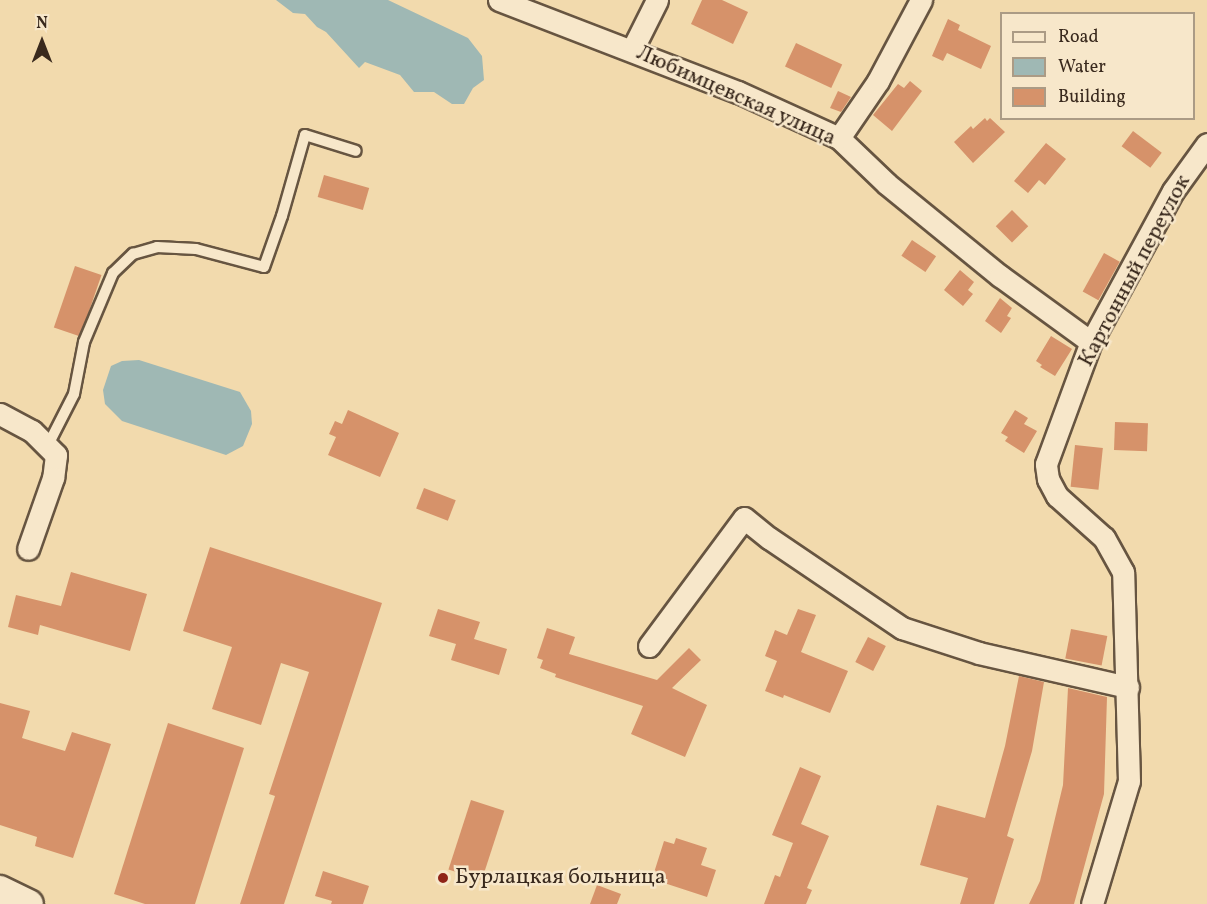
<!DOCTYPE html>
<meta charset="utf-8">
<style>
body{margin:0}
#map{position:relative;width:1207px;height:904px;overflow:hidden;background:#f2daad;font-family:Vollkorn,serif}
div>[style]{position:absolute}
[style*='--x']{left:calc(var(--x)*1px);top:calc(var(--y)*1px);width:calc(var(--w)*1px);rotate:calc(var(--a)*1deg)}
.water>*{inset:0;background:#9fb8b4}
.building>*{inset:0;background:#d6926a;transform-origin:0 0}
.roads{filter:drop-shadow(2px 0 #675541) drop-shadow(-2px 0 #675541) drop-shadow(0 2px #675541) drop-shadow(0 -2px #675541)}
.lane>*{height:10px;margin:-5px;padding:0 5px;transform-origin:5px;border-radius:5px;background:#f7e7ca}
.street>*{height:21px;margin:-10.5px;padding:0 10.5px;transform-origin:10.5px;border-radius:10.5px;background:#f7e7ca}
.secondary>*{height:28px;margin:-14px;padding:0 14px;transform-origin:14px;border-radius:14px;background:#f7e7ca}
.dots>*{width:16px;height:16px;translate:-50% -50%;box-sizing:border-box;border:3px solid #f7e7ca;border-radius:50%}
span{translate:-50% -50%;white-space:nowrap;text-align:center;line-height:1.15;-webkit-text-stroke:5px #f7e7ca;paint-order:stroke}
.street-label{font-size:22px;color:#39291d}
.poi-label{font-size:22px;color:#39291d}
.left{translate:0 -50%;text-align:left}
.legend{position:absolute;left:1000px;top:12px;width:195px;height:108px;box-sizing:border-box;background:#f7e7ca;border:2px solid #ab9b85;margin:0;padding:8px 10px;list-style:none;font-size:18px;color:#39291d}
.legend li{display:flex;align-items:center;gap:12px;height:30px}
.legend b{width:30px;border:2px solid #ab9b85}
.north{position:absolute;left:12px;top:12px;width:60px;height:60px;-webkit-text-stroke:4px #f7e7ca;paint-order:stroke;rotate:0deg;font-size:16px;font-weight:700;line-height:24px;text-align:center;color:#39291d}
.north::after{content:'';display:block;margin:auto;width:21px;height:27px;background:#39291d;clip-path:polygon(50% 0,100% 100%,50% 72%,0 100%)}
</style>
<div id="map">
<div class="water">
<div style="clip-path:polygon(276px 0,388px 0,468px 38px,482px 56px,484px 80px,473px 88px,464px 104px,452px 104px,434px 92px,414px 92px,400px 75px,365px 62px,359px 68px,326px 32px,317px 27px,305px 14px,293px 13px)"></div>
<div style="clip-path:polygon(139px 360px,240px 392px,251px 411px,252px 424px,243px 446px,226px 455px,122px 421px,105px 404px,103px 390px,111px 366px,122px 361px)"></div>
</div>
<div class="building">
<div style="clip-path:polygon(702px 0,722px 0,748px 12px,733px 44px,691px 24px)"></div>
<div style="clip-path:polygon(948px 19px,960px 25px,958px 30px,991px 46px,981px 69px,947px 53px,943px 61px,932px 56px)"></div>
<div style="left:796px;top:43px;width:51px;height:26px;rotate:25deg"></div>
<div style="clip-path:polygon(910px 81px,922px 91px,892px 131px,873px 115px,898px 84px,904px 88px)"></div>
<div style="clip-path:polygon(838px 91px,851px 97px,841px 112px,830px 108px)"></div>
<div style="clip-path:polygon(985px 118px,987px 121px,990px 118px,1005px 132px,973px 163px,954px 142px,971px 126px,973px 129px)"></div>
<div style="left:1133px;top:131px;width:36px;height:19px;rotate:37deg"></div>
<div style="clip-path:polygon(1046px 143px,1066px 159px,1045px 185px,1039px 180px,1028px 193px,1014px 181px)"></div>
<div style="left:324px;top:175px;width:47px;height:23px;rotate:16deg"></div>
<div style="left:1012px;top:210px;width:23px;height:23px;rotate:45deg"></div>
<div style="left:912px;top:240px;width:29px;height:19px;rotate:34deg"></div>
<div style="left:1104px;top:253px;width:18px;height:44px;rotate:29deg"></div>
<div style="left:75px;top:266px;width:28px;height:65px;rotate:19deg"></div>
<div style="clip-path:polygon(960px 270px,974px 282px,968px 290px,973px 294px,963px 306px,944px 290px)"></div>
<div style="clip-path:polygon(1000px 298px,1012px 308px,1007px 316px,1011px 318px,1001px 333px,985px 321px)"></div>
<div style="clip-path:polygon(1051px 336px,1072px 349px,1055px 376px,1040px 367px,1042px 365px,1036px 361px)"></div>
<div style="clip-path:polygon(348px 410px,399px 433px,380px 477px,328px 455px,336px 437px,329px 434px,335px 421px,342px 424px)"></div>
<div style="clip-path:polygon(1015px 410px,1028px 418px,1024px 424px,1037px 431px,1024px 453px,1005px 441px,1008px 437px,1001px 433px)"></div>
<div style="left:1115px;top:422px;width:33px;height:28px;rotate:2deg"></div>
<div style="left:1075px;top:445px;width:28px;height:42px;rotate:6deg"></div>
<div style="left:424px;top:488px;width:34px;height:22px;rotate:21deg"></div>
<div style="clip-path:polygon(210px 547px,382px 603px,284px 904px,240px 904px,275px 796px,269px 794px,309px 672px,281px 663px,261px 725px,212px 709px,232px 647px,183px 631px)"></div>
<div style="clip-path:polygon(71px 572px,147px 594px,130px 651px,40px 625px,38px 635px,8px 627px,16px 595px,61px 606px)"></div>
<div style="clip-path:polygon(438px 609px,480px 622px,474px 639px,507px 649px,499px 675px,451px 660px,456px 644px,429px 636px)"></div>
<div style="clip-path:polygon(798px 609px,816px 615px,801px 652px,848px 671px,830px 713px,784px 695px,783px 698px,765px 691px,777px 661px,765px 656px,775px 630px,787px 635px)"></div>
<div style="clip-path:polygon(547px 628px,575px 637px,569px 654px,657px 680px,689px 648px,701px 660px,672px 688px,707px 705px,685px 757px,631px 734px,643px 706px,555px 677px,556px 674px,540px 668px,543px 660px,537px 658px)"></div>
<div style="left:1071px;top:629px;width:37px;height:30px;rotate:11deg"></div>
<div style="left:868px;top:637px;width:20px;height:28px;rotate:27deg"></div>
<div style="clip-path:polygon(1019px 676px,1044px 682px,1032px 751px,1007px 836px,1014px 839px,994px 904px,960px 904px,968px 878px,920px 865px,937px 805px,985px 818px,1005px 746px)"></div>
<div style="clip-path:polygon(1068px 688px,1107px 697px,1104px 794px,1074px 904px,1029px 904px,1040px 881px,1063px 785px)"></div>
<div style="clip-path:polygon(0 703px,30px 711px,22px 738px,65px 751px,72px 732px,111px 744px,73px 858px,35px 846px,37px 837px,0 825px)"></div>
<div style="clip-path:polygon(168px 723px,244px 748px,195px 904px,145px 904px,114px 894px)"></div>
<div style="clip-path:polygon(800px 767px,821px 776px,801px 824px,829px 836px,807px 888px,812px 890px,806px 904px,764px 904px,775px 875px,780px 877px,793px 843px,772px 835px)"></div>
<div style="left:471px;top:800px;width:35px;height:73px;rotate:18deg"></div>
<div style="clip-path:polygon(676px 838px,707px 848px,701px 865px,716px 870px,707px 897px,652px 879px,664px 841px,674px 844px)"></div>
<div style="clip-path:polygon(323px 871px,369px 886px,363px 904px,331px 904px,332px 901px,315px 896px)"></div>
<div style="clip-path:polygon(597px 885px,621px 894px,617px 904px,590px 904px)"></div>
</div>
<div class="roads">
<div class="lane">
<div style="--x:47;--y:447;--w:59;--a:-63"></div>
<div style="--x:74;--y:394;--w:53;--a:-79.1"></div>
<div style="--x:84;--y:342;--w:75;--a:-67.2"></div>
<div style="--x:113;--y:273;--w:28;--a:-44"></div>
<div style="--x:133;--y:254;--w:25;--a:-16"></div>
<div style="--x:157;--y:247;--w:39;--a:3"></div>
<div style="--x:196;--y:249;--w:70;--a:14.8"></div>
<div style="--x:264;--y:267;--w:54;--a:-70.6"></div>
<div style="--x:282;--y:216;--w:84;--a:-74.1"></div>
<div style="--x:305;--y:135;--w:53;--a:17.4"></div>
</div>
<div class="street">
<div style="--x:499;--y:0;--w:256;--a:21.1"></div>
<div style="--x:738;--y:92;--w:111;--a:24.5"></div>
<div style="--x:839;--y:138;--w:66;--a:43.8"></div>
<div style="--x:887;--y:184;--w:146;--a:39.2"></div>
<div style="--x:1000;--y:276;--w:112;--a:36"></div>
<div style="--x:632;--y:50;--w:56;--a:-63.4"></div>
<div style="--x:839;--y:138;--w:69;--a:-55.6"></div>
<div style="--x:878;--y:81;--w:92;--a:-62"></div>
<div style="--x:0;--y:414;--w:36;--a:28"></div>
<div style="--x:32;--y:431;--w:34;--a:45"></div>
<div style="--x:56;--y:455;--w:23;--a:97"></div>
<div style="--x:53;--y:478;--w:75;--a:109.4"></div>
<div style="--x:649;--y:646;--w:159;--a:-53.4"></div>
<div style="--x:744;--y:518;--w:32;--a:39"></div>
<div style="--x:769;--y:538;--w:161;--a:34.1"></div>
<div style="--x:902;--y:628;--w:81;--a:18"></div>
<div style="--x:979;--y:653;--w:153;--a:12.9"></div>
<div style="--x:1092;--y:904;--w:128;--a:-73.3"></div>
<div style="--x:1129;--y:781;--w:209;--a:-91.6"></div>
<div style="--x:1123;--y:572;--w:39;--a:-119"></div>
<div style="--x:1104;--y:538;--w:63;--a:-138.2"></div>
<div style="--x:1057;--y:496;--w:19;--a:-118"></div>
<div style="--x:1048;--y:479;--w:15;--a:-98"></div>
<div style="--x:1046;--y:464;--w:130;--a:-69.8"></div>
<div style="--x:1091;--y:342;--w:172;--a:-61.5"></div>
<div style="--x:1173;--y:191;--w:58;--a:-54.1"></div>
</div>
<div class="secondary">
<div style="--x:0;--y:890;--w:32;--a:26"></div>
</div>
</div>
<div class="dots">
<div style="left:443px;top:878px;background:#8f2418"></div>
</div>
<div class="street-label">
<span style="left:736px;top:96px;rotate:24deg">Любимцевская улица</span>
<span style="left:1135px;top:271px;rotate:-62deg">Картонный переулок</span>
</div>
<div class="poi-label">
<span class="left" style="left:455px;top:878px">Бурлацкая больница</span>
</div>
<ul class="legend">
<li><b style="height:8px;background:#f7e7ca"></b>Road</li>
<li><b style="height:16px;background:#9fb8b4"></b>Water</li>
<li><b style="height:16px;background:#d6926a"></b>Building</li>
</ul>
<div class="north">N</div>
</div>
